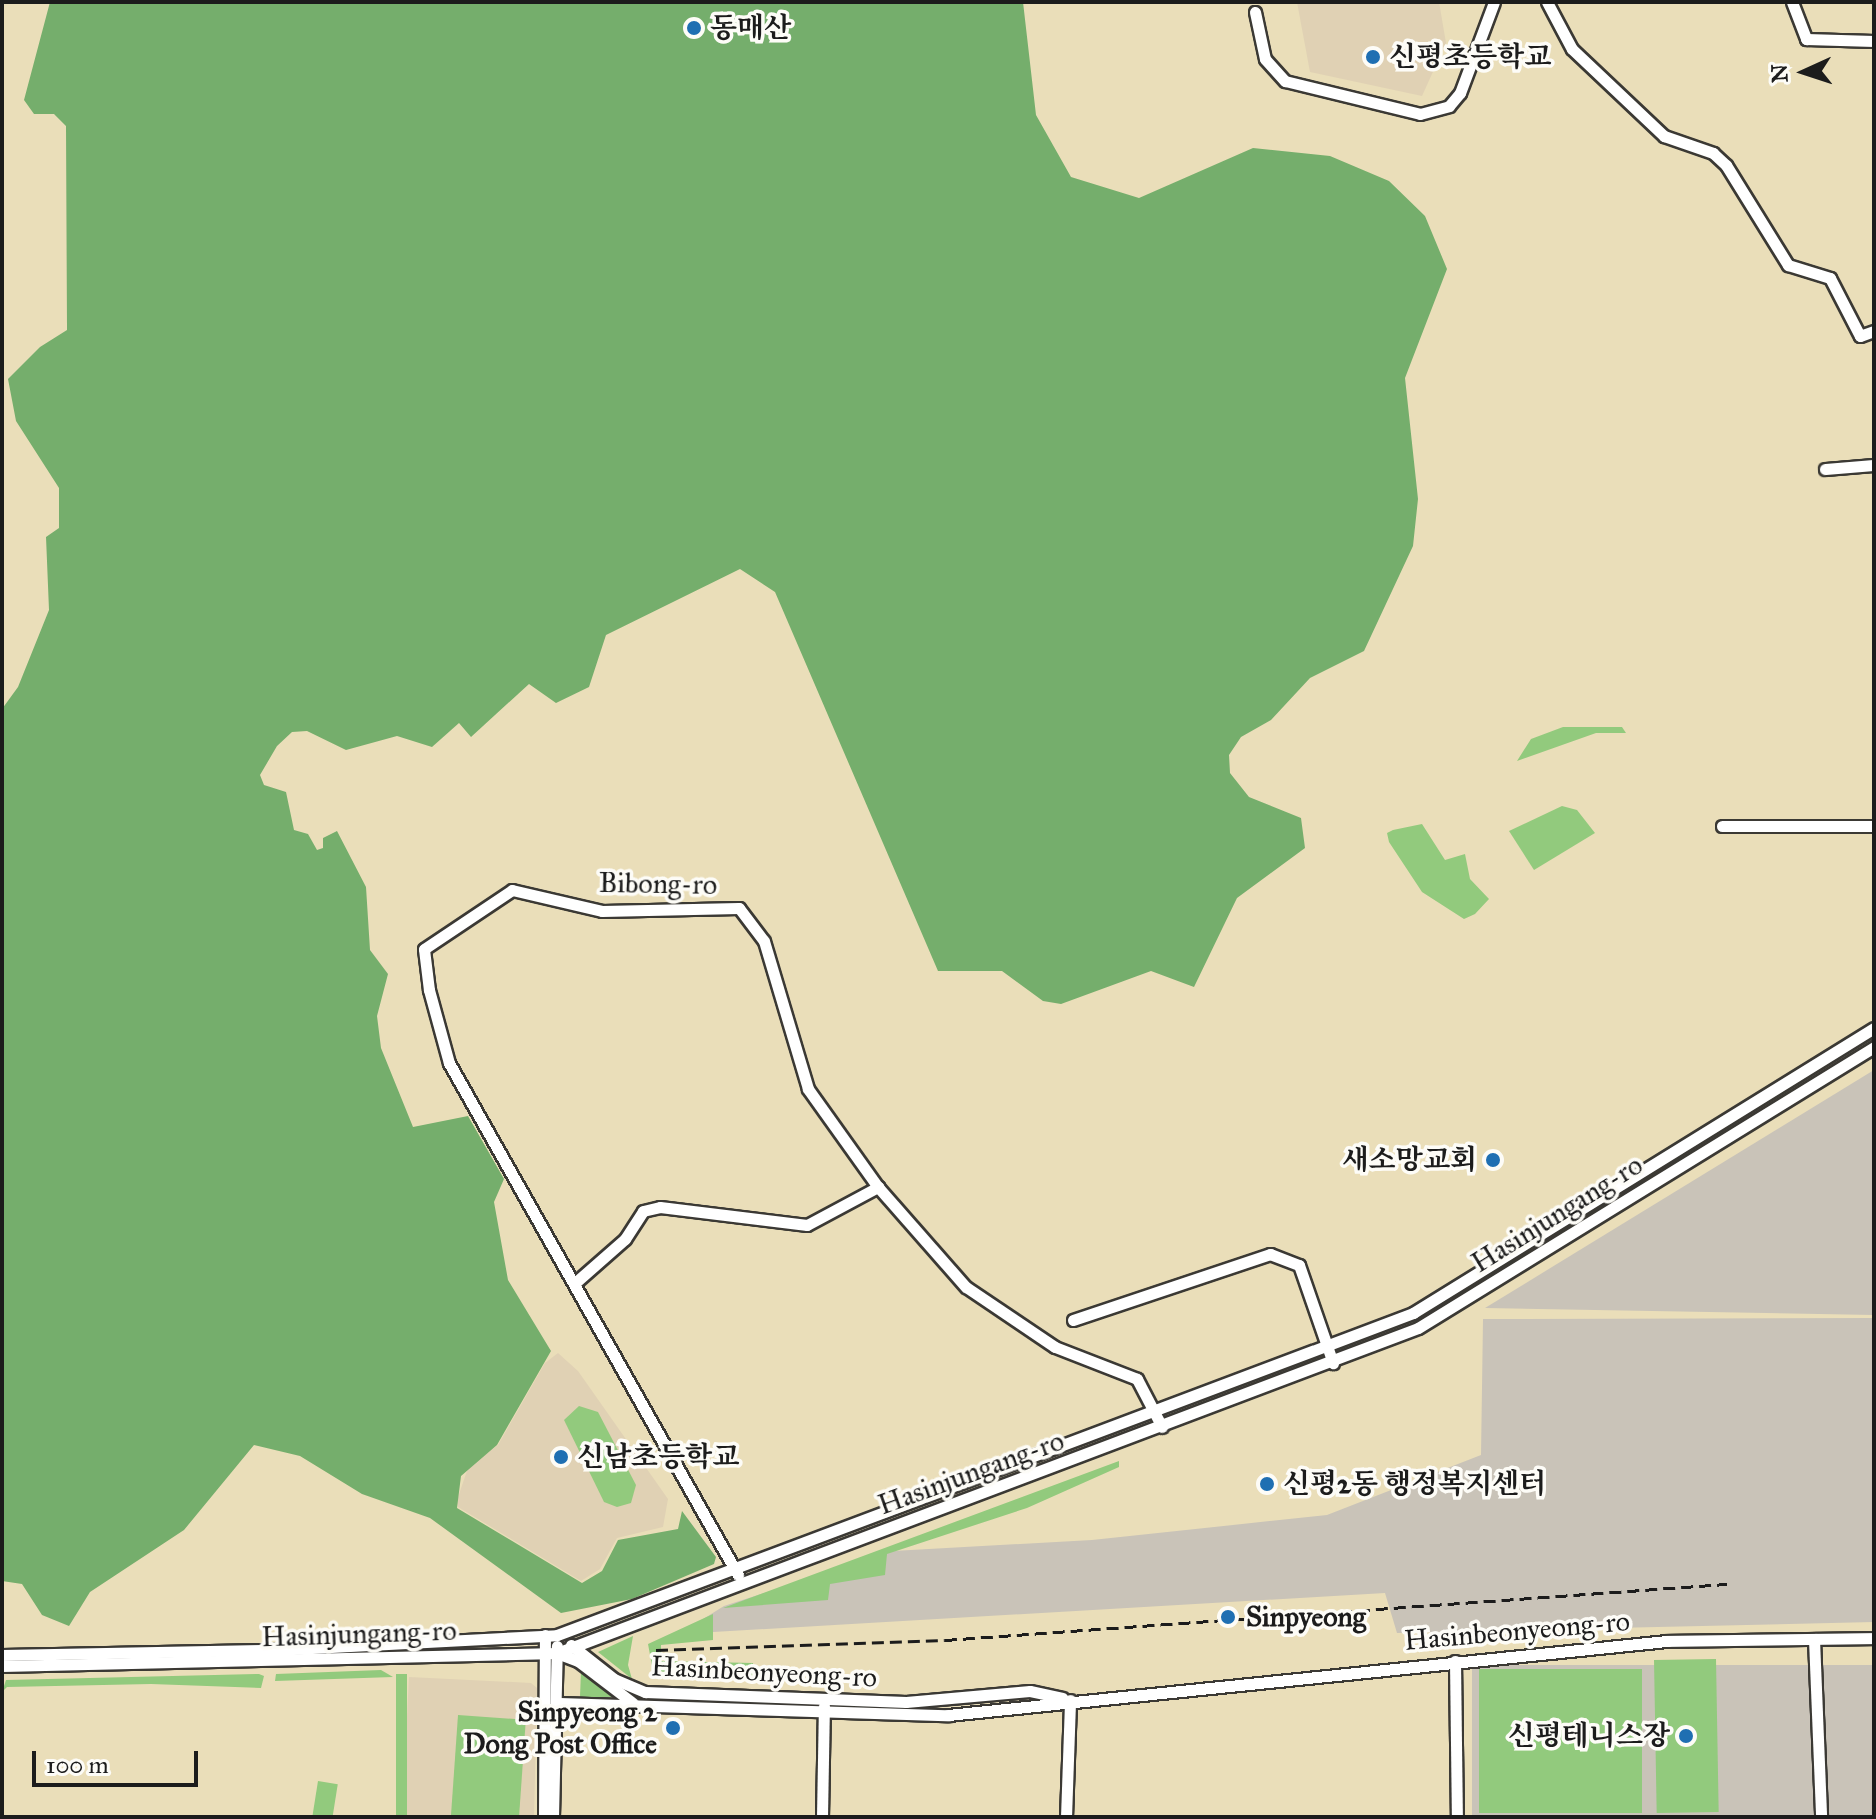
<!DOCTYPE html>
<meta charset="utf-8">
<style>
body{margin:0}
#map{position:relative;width:1876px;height:1819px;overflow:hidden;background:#eadeb9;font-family:"IM FELL Great Primer","Noto Serif KR",serif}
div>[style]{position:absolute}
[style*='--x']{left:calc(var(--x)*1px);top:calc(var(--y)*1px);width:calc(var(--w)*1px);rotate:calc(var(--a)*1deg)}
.built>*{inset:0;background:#e0d1b4}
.industrial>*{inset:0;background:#c9c3b8;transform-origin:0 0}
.green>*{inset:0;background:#92ca7d;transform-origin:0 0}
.forest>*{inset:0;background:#75ae6c}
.roads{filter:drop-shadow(2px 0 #3b3934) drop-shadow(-2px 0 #3b3934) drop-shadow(0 2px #3b3934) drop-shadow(0 -2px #3b3934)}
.minor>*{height:11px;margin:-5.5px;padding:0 5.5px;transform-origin:5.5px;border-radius:5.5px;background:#fff}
.rail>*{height:3px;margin-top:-1.5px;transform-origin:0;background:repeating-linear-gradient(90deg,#1c1c1c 0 12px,transparent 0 18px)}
.dots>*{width:22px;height:22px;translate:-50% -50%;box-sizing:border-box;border:4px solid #fdfcf7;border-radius:50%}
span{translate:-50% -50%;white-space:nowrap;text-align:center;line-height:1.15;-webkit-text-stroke:7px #fdfcf7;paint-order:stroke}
.poi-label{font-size:28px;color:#1c1c1c;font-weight:700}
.left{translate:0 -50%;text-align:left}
.right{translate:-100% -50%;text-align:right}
.street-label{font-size:28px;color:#1c1c1c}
.frame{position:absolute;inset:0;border:4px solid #1c1c1c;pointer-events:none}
.north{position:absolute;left:1764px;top:32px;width:80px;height:80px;-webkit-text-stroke:6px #fdfcf7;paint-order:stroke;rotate:267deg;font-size:22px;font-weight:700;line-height:32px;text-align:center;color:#1c1c1c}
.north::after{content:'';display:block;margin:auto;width:28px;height:36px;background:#1c1c1c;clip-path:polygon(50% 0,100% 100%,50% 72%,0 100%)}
.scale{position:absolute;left:32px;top:1751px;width:166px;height:36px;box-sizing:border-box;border:4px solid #1c1c1c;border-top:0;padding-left:10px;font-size:24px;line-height:28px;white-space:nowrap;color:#1c1c1c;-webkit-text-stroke:6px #fdfcf7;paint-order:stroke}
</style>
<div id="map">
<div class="built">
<div style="clip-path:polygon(1297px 2px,1439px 2px,1446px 43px,1422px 96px,1310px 72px)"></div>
<div style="clip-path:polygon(558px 1353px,578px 1371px,668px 1499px,663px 1527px,617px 1538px,600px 1569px,581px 1581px,458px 1507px,457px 1500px,468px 1468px,498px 1445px,545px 1363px)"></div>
<div style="clip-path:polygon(409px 1677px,531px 1683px,537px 1688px,534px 1817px,402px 1817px)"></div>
</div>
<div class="industrial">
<div style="clip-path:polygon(1874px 1070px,1874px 1315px,1485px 1308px)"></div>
<div style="clip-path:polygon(1874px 1318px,1874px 1622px,1397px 1633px,1385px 1593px,679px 1634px,724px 1606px,893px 1551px,1092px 1540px,1327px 1515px,1481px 1455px,1483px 1319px)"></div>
<div style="left:1874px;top:1665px;width:152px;height:402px;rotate:90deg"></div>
</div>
<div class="green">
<div style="clip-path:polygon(1563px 727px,1622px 727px,1626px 733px,1596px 733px,1517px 761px,1531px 739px)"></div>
<div style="clip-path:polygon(1562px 806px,1577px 810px,1595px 833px,1534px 870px,1509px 831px)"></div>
<div style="clip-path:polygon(1422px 824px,1445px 860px,1465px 854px,1470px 879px,1489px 899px,1475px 914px,1464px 919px,1422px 892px,1389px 842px,1387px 833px,1393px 830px)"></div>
<div style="clip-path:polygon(579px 1406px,598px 1412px,636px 1485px,631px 1503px,617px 1507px,604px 1502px,564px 1420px)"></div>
<div style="clip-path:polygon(1119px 1461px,1119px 1467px,1027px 1508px,887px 1554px,885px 1575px,830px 1584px,828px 1600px,723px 1608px)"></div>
<div style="clip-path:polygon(713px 1614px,713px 1640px,661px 1645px,661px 1661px,753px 1663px,752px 1679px,653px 1671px,648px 1644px)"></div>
<div style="clip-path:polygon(633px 1636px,628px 1665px,632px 1679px,598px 1652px)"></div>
<div style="left:1716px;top:1659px;width:153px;height:62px;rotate:89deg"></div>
<div style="left:1642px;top:1669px;width:144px;height:163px;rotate:90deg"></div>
<div style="clip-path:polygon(381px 1670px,393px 1677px,275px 1681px,276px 1674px)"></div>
<div style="clip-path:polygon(581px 1671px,614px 1697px,580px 1697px)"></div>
<div style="clip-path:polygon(259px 1674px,264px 1676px,261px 1688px,151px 1684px,7px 1687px,2px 1692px,6px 1680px)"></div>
<div style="left:396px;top:1674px;width:11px;height:143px"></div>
<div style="left:458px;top:1715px;width:68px;height:102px;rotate:4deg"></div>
<div style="left:318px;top:1781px;width:20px;height:36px;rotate:9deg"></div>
</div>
<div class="forest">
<div style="clip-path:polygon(50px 2px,1023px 2px,1036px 115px,1071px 177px,1139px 198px,1253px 148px,1330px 156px,1389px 181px,1425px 216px,1447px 269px,1405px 378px,1418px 499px,1413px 546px,1364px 651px,1310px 678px,1271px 720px,1241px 737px,1229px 755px,1230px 773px,1249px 797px,1301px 818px,1305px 848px,1237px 898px,1194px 987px,1151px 971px,1061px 1004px,1043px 1001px,1002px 971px,938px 971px,775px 592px,740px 569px,606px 635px,589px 687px,556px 703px,529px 684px,471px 737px,459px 723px,432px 747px,397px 736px,346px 750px,307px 731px,292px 732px,277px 746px,260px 775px,264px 785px,286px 792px,294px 830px,308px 834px,317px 850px,323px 848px,323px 838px,337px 831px,366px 887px,370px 950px,388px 974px,377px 1016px,381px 1048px,413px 1127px,468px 1116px,504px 1179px,494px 1202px,508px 1280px,551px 1351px,497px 1445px,461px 1476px,457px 1508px,582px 1583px,602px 1571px,618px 1540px,678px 1529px,682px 1511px,716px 1557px,714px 1564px,632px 1599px,561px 1613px,430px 1518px,362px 1494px,300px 1456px,254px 1445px,184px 1530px,90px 1592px,69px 1626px,42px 1615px,22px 1584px,2px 1581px,2px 709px,18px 687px,49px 610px,46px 537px,59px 528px,59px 488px,16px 421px,8px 379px,40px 347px,67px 330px,66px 126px,54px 114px,34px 114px,24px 100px)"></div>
</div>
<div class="roads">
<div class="minor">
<div style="--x:1547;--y:2;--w:53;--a:62"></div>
<div style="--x:1572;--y:49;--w:127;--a:43.4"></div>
<div style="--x:1664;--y:136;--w:52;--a:19.1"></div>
<div style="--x:1713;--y:153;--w:18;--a:43"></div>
<div style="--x:1726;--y:165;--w:118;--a:58.2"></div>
<div style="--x:1788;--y:265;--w:44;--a:17.2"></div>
<div style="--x:1830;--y:278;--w:65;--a:62.7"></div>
<div style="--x:1860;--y:336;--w:15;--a:-20"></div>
<div style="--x:1792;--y:2;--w:40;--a:69"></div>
<div style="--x:1806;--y:39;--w:68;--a:1.7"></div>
<div style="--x:1255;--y:12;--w:48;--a:78"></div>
<div style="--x:1265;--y:59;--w:30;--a:48"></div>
<div style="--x:1285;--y:81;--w:139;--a:13.7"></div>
<div style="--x:1420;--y:114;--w:30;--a:-15"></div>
<div style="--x:1449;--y:106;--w:17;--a:-50"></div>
<div style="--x:1460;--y:93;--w:97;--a:-69.5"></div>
<div style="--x:1825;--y:469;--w:49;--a:-4.7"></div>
<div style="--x:1722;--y:826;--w:152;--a:0"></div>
<div style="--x:576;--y:1282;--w:65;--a:-41.3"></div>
<div style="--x:625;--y:1239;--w:33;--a:-57"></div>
<div style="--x:643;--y:1211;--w:17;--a:-13"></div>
<div style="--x:660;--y:1207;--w:148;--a:7"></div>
<div style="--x:807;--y:1225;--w:81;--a:-28.2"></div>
<div style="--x:1073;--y:1320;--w:208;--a:-18.5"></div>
<div style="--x:1270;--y:1254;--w:31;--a:21"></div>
<div style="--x:1299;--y:1265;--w:104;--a:70.9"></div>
<div style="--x:738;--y:1575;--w:588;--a:-119.44"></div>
<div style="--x:449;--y:1063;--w:76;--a:-105.3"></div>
<div style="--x:429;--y:990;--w:41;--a:-97"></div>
<div style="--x:424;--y:949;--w:106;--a:-33.8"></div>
<div style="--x:512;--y:890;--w:92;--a:13.1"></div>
<div style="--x:602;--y:911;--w:137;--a:-1.3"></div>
<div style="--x:739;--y:908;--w:41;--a:52.9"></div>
<div style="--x:764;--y:941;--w:154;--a:73.4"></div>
<div style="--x:808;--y:1089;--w:120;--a:54.5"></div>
<div style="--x:878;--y:1187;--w:133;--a:48.7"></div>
<div style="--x:966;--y:1287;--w:107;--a:34"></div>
<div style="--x:1055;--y:1347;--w:88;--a:21.3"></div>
<div style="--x:1137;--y:1379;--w:54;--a:62.5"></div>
<div style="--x:1814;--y:1639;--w:178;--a:87.7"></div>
<div style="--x:571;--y:1645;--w:55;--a:38.3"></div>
<div style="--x:614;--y:1679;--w:34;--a:23"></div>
<div style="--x:645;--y:1692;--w:261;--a:2.2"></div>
<div style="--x:906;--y:1702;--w:124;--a:-5.1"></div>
<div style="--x:1030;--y:1691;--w:33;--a:12"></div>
<div style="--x:557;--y:1653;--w:22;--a:21"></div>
<div style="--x:578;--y:1661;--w:69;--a:37.4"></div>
<div style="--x:2;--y:1655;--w:272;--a:-1.1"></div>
<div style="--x:274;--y:1650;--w:283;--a:-3"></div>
<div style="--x:557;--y:1635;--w:915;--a:-20.61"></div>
<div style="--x:1413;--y:1313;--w:542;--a:-31.73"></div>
<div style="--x:1455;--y:1661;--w:156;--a:89.3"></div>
<div style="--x:2;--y:1666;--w:555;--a:-1.34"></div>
<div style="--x:557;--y:1653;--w:920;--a:-20.68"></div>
<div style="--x:1418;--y:1328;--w:536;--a:-31.64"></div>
<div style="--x:557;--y:1703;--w:391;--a:1.8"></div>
<div style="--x:948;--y:1715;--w:723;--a:-5.88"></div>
<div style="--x:1667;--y:1641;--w:207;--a:-0.8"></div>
<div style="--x:544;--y:1817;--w:182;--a:-89.7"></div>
<div style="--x:553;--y:1817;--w:171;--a:-88.7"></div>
<div style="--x:822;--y:1817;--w:111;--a:-89"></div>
<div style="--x:1066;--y:1817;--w:117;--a:-88"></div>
</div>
</div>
<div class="rail">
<div style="--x:656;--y:1650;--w:289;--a:-2"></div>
<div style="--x:945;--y:1640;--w:784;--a:-4.1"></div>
</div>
<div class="dots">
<div style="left:694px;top:28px;background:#1f6fb2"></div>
<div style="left:1373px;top:57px;background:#1f6fb2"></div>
<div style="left:1493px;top:1160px;background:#1f6fb2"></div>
<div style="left:561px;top:1457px;background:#1f6fb2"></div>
<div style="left:1267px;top:1484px;background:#1f6fb2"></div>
<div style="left:1228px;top:1617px;background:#1f6fb2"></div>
<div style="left:673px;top:1728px;background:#1f6fb2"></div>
<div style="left:1686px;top:1736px;background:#1f6fb2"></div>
</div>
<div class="poi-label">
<span class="left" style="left:710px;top:28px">동매산</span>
<span class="left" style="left:1389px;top:57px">신평초등학교</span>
<span class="right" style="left:1477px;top:1160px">새소망교회</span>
<span class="left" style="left:577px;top:1457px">신남초등학교</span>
<span class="left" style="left:1283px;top:1484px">신평2동 행정복지센터</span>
<span class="left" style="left:1246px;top:1617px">Sinpyeong</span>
<span class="right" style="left:657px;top:1728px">Sinpyeong 2<br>Dong Post Office</span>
<span class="right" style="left:1670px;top:1736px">신평테니스장</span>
</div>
<div class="street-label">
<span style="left:658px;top:884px;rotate:1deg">Bibong-ro</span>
<span style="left:1557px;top:1214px;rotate:-32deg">Hasinjungang-ro</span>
<span style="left:971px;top:1473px;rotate:-20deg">Hasinjungang-ro</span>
<span style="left:1517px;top:1631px;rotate:-5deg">Hasinbeonyeong-ro</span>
<span style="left:359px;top:1634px;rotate:-2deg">Hasinjungang-ro</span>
<span style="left:764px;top:1672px;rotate:3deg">Hasinbeonyeong-ro</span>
</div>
<div class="frame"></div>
<div class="north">N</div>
<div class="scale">100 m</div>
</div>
